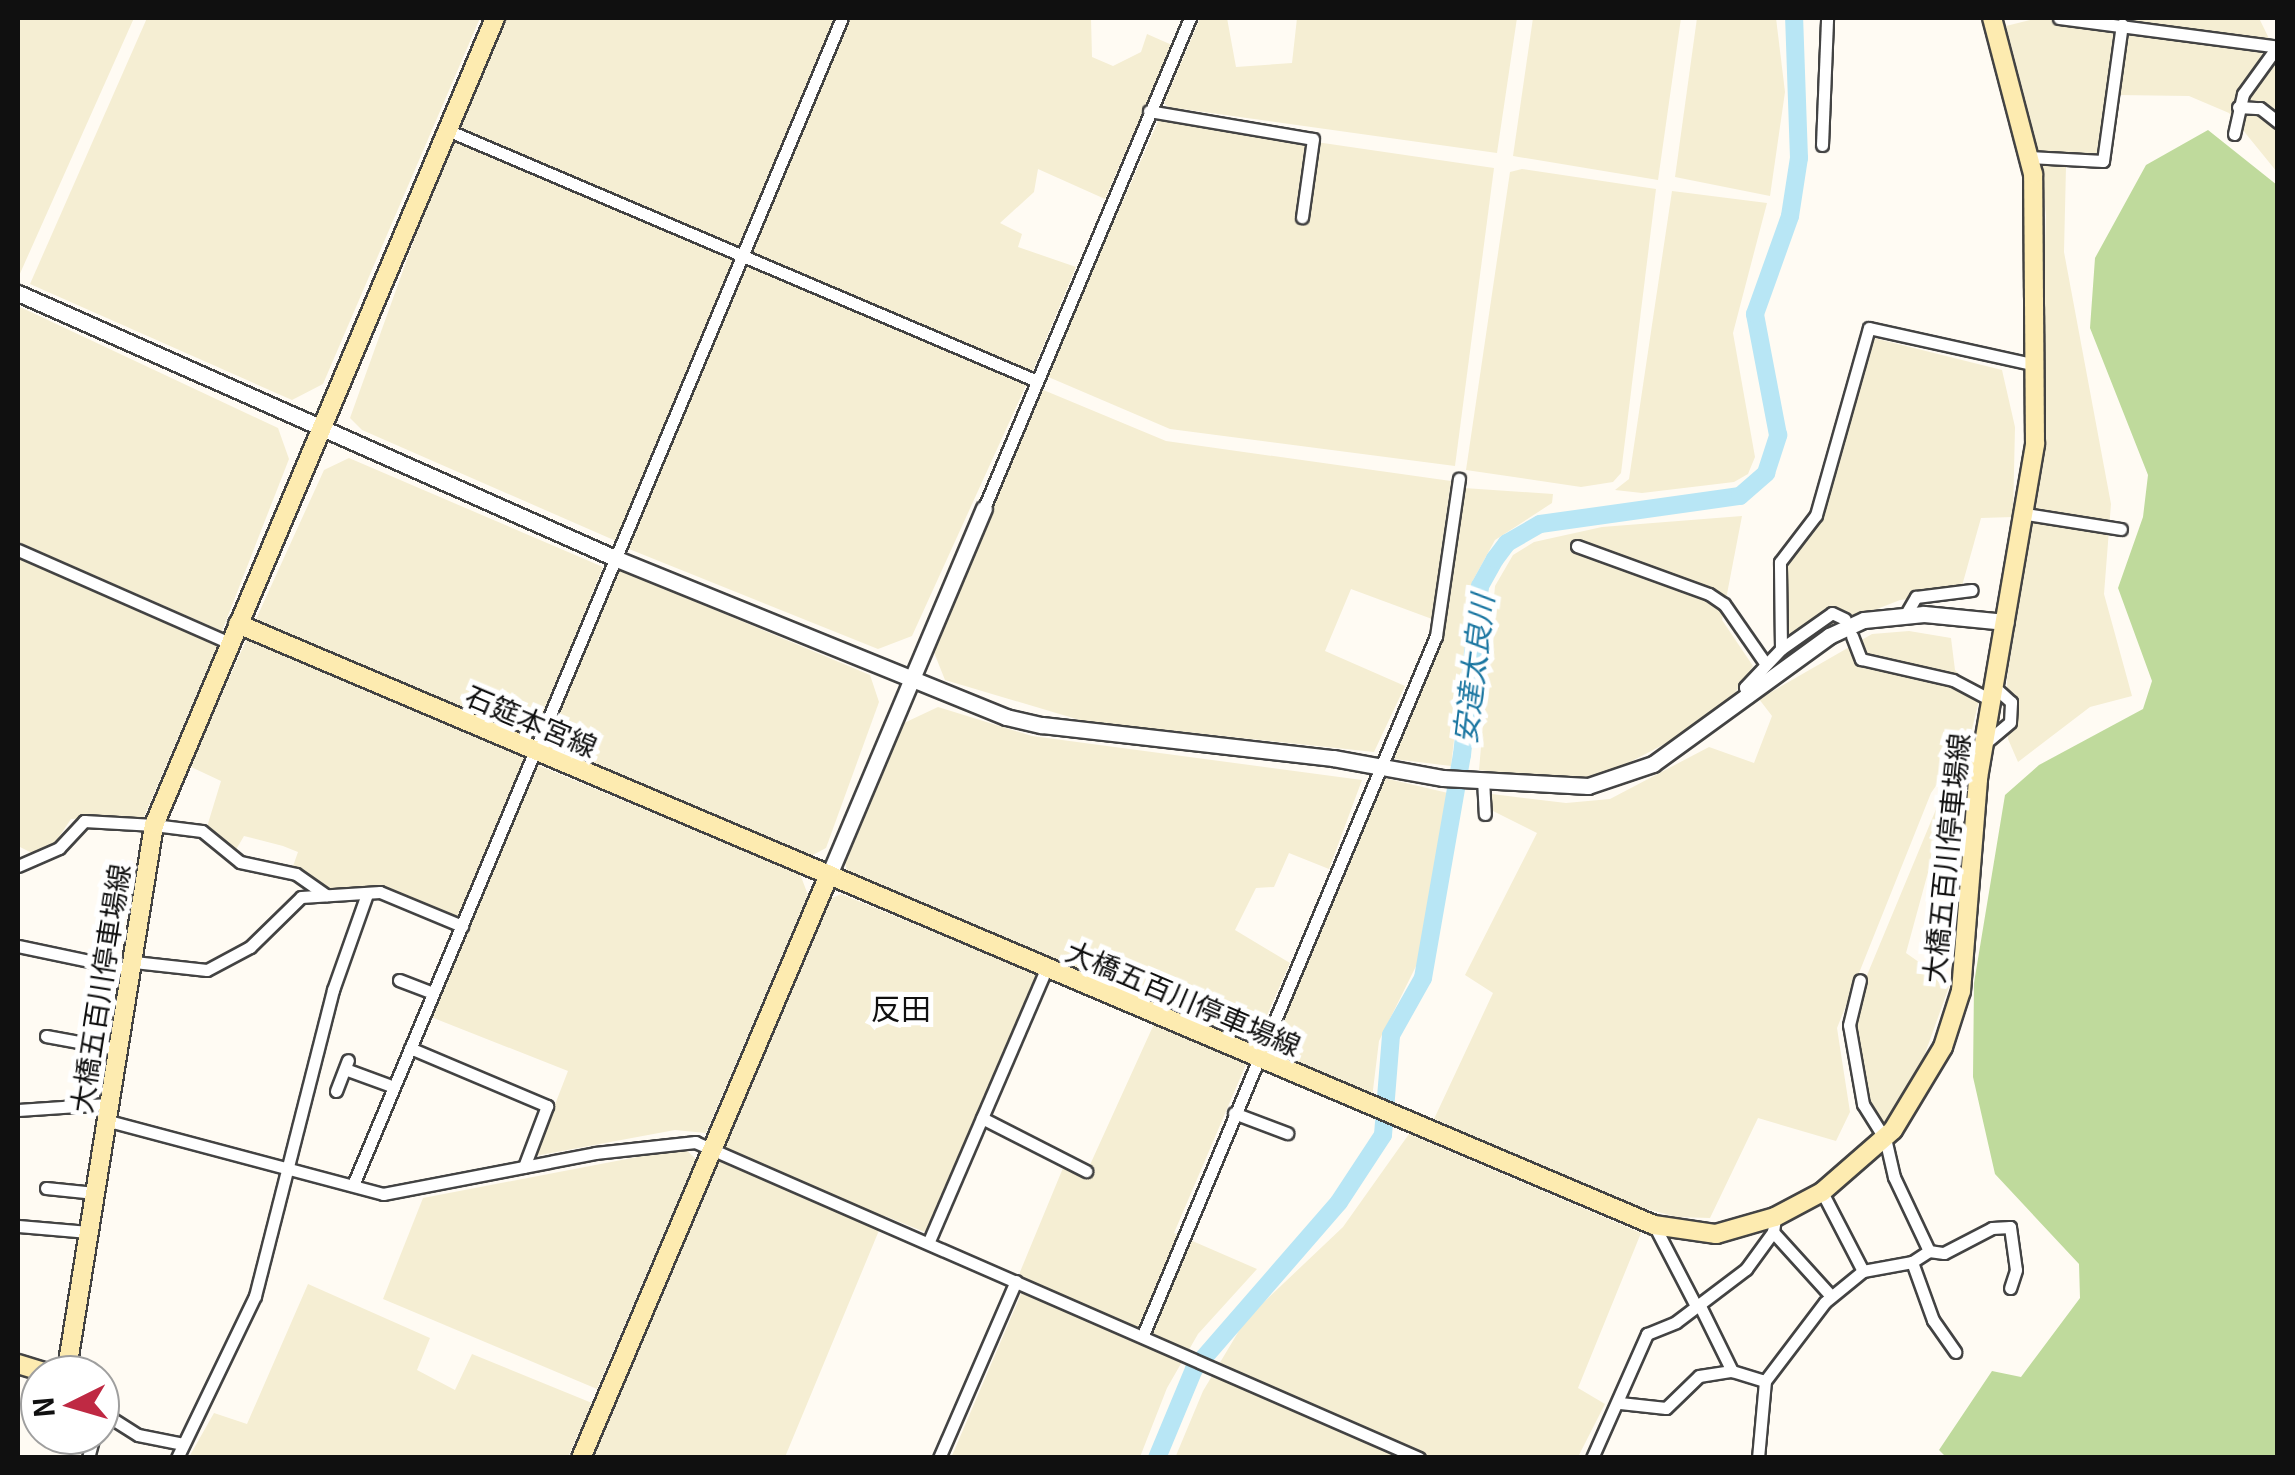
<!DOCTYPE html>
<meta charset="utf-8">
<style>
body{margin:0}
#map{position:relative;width:2295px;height:1475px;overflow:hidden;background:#fffbf3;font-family:Georgia,"Noto Sans JP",serif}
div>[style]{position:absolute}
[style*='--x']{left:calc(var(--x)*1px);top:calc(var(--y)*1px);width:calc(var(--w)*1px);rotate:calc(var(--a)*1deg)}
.farmland>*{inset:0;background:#f5eed3}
.forest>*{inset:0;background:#bfda9c}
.river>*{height:18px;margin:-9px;padding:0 9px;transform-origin:9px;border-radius:9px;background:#b8e6f5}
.roads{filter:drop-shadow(2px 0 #434343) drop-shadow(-2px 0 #434343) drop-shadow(0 2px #434343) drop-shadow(0 -2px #434343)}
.minor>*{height:11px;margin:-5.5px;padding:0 5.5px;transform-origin:5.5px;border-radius:5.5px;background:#fff}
.tertiary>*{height:15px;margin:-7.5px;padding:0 7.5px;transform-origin:7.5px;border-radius:7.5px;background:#fff}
.secondary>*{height:18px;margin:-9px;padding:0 9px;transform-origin:9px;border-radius:9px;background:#fdebb0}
span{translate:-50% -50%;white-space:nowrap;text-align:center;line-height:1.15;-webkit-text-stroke:10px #fff;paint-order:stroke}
.street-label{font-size:28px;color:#101010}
.water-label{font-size:30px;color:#1a76a1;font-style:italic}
.neighbourhood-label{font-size:30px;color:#101010}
.frame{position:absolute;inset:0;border:20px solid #101010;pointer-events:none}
.north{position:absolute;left:20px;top:1355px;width:100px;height:100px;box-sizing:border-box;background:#fff;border:2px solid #9f9f9f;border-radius:50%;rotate:265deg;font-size:28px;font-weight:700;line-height:40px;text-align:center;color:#101010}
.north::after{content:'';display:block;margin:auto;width:35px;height:45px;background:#bf2943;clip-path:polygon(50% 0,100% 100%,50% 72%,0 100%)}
</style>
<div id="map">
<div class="farmland">
<div style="clip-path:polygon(18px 18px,134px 18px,18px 278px)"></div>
<div style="clip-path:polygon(147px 18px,480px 18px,323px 384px,292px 400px,30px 284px)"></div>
<div style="clip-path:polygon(500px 18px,836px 18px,740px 247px,455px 126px)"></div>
<div style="clip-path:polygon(849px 18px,1091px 18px,1092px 57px,1113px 66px,1141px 52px,1147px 34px,1172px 45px,1105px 199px,1038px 169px,1034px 192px,1000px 223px,1022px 234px,1018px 247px,1076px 267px,1032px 373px,751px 252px)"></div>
<div style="clip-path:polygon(1200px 18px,1227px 18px,1236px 67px,1292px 63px,1297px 18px,1517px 18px,1497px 153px,1168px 107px,1164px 103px)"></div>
<div style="clip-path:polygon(1533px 18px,1681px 18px,1658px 180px,1513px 156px)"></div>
<div style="clip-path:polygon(1697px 18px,1776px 18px,1785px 92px,1770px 196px,1675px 177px)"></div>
<div style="clip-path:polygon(2038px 18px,2259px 18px,2278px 57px,2277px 172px,2229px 113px,2189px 96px,2117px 95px,2105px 166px,2066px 167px,2064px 252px,2111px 504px,2104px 594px,2132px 696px,2090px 707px,2018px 762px,2008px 739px,2007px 679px,2037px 479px,2046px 216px,2041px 162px,2006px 26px)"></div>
<div style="clip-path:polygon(1159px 119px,1494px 168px,1455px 466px,1170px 429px,1046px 376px)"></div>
<div style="clip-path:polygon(451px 137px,734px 260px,616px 541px,362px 430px,350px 418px)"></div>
<div style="clip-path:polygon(1522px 169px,1656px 189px,1621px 473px,1613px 482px,1581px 487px,1466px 470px,1510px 172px)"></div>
<div style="clip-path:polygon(1672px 191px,1767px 203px,1733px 333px,1755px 457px,1748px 474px,1734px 482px,1642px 493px,1615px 490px,1629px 479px)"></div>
<div style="clip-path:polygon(746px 264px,1028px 381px,912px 636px,878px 649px,629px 549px)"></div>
<div style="clip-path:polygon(18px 306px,278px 428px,289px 459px,222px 631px,18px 542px)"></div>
<div style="clip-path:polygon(1870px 337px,2002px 370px,2015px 427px,2013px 517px,1981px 518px,1960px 593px,1900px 600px,1788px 644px,1783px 569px,1813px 534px)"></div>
<div style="clip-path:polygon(1041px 389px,1166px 441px,1451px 481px,1432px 619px,1351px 589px,1325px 651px,1405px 686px,1374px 752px,1083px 721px,945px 680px,933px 650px)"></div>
<div style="clip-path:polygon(349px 458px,603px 567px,460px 920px,388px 891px,330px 892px,292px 869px,298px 852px,283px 846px,244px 836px,234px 853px,206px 830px,221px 781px,189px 766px,324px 470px)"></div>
<div style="clip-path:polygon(1464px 488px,1553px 494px,1552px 503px,1495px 540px,1472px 582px,1451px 766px,1394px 759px,1445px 624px)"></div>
<div style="clip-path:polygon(1742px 516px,1722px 620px,1753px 666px,1735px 693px,1676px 738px,1611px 772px,1578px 781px,1479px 770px,1495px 586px,1513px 555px,1534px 542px,1602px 527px)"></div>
<div style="clip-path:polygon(18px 555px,219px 642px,144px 817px,71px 819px,55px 843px,32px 853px,18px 846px)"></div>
<div style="clip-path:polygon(620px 570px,870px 675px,879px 702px,826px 848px,809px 857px,545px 747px)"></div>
<div style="clip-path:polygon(1909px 631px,1951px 638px,1955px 670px,1980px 697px,1970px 737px,1931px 793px,1837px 1028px,1850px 1112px,1836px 1141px,1758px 1118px,1710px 1218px,1677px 1217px,1639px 1207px,1434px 1119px,1493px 993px,1465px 975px,1537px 833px,1489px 809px,1492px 794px,1566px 803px,1610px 799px,1709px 747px,1754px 763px,1772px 716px,1759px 699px,1872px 634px)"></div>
<div style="clip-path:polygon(938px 707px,1032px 736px,1362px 780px,1329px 869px,1289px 853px,1274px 887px,1256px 888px,1235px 930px,1290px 963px,1254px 1045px,847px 873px,845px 860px,904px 723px)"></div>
<div style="clip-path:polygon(535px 764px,800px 874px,808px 895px,706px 1133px,675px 1130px,535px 1156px,568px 1071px,431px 1017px)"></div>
<div style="clip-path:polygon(1384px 778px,1448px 793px,1421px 956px,1379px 1041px,1372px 1098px,1269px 1053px)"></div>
<div style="clip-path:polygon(1937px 807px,1945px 810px,1906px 953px,1950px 984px,1917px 1076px,1884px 1122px,1869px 1110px,1854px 1039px,1855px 1004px)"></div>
<div style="clip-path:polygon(841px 894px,1039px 975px,927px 1233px,885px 1216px,785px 1457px,593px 1458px,828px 900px)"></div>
<div style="clip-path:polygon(1154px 1024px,1247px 1062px,1174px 1233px,1257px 1269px,1198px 1334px,1167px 1388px,1140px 1457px,951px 1458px,1021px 1294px,1020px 1272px,1063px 1168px,1084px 1178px)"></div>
<div style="clip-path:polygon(1409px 1134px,1641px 1233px,1578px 1388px,1605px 1404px,1578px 1457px,1175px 1458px,1203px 1391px,1246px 1319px,1343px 1227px)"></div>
<div style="clip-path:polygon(684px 1148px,696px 1159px,597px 1389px,383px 1299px,423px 1198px)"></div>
<div style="clip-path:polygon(308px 1284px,430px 1338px,417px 1370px,455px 1390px,472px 1354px,592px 1403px,568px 1457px,189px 1457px,214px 1413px,247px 1424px)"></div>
</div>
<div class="forest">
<div style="clip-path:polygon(2208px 130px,2277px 185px,2277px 1457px,1946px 1457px,1939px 1450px,1992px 1371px,2021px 1377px,2080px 1298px,2079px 1264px,1995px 1174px,1973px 1077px,1974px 983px,2005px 795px,2039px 765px,2143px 709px,2152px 681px,2118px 588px,2143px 517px,2148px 475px,2090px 328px,2095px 258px,2146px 165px)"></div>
</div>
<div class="river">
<div style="--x:1157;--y:1458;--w:96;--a:-67.4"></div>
<div style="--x:1194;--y:1369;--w:221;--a:-49"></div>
<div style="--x:1339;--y:1202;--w:80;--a:-56.7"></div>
<div style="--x:1383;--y:1135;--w:100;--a:-85.4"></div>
<div style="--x:1391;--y:1035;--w:65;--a:-60.7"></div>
<div style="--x:1423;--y:978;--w:226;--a:-80.1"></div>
<div style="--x:1462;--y:755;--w:170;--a:-83.9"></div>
<div style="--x:1480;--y:586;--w:31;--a:-61"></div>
<div style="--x:1495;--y:559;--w:20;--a:-53"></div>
<div style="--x:1507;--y:543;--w:38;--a:-30"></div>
<div style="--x:1540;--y:524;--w:202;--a:-8"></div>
<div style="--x:1740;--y:496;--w:35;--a:-41"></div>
<div style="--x:1766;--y:473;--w:40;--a:-72"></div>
<div style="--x:1778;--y:435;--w:123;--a:-100.8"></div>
<div style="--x:1755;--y:314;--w:104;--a:-70.3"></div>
<div style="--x:1790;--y:216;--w:59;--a:-81.2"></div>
<div style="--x:1799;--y:158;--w:140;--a:-92"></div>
</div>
<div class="roads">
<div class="minor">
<div style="--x:2059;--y:18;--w:221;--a:7.5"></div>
<div style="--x:2238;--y:107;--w:22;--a:3"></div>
<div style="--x:2260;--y:108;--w:23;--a:38"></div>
<div style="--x:1149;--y:111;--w:166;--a:9.7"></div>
<div style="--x:1313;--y:139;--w:79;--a:98"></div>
<div style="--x:447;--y:130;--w:641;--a:23.05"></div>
<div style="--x:2234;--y:134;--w:41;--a:-77.3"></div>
<div style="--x:2243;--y:94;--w:58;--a:-54.1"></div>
<div style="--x:1822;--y:145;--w:127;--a:-87.7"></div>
<div style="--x:2029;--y:157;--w:74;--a:3.1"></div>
<div style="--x:2103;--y:161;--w:138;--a:-82.1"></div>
<div style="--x:984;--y:508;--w:532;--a:-67.2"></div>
<div style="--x:2026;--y:514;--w:96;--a:9"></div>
<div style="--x:1577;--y:546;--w:140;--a:20"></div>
<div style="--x:1709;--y:594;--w:18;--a:34"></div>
<div style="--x:1724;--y:604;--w:72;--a:55.2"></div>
<div style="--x:18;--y:550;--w:232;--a:23.7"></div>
<div style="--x:1906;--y:614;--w:20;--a:-60"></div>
<div style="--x:1916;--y:597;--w:56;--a:-7.1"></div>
<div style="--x:1852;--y:636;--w:25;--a:69"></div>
<div style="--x:1861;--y:659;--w:94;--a:12.9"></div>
<div style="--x:1953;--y:680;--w:43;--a:27.8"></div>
<div style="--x:1781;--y:649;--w:62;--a:-35.2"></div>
<div style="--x:1832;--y:613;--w:14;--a:25"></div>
<div style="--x:1748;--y:697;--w:10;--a:-107"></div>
<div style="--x:1745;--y:687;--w:52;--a:-46.5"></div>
<div style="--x:1781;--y:649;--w:87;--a:-90.7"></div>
<div style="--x:1780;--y:562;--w:59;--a:-52.5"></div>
<div style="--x:1816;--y:515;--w:194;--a:-74.2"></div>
<div style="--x:1869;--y:328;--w:171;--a:12.5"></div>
<div style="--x:1983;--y:745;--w:35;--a:-40"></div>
<div style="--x:2010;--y:722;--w:20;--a:-87"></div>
<div style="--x:2011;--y:702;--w:24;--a:-138"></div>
<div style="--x:1483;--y:779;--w:35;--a:87"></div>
<div style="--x:18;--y:866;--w:45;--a:-23.7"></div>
<div style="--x:59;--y:848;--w:37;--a:-47"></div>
<div style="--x:84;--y:821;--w:70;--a:3.3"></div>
<div style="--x:154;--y:825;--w:48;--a:7.1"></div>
<div style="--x:202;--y:831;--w:49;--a:39.2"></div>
<div style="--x:240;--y:862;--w:57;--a:12.1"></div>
<div style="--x:296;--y:874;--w:37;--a:35"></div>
<div style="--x:18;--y:946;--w:116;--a:11.9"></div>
<div style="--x:134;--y:962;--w:73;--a:6.3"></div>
<div style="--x:207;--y:970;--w:49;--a:-28.1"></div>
<div style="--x:250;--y:947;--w:71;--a:-44.4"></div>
<div style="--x:301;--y:897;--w:79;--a:-3.6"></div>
<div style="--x:380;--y:892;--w:89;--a:22.5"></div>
<div style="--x:399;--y:980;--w:36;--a:21"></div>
<div style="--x:46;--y:1036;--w:72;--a:10.4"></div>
<div style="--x:410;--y:1048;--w:149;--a:22.9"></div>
<div style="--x:547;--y:1106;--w:65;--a:110.7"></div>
<div style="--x:345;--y:1069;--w:52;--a:20.2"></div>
<div style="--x:336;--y:1091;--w:33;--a:-69"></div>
<div style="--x:18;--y:1110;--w:89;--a:-3.9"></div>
<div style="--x:1234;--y:1113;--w:57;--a:20.7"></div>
<div style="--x:982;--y:1118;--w:117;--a:27"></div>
<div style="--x:105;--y:1120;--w:288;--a:14.9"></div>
<div style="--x:383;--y:1194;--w:216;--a:-10.9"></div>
<div style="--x:595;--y:1153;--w:101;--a:-6.3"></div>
<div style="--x:695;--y:1142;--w:790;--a:23.58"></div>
<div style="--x:353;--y:1185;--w:1265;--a:-67.27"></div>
<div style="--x:46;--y:1188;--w:49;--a:5.8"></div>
<div style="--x:1822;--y:1192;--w:89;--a:62.6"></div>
<div style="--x:1654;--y:1225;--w:91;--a:62.6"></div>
<div style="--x:18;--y:1226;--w:71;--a:4.8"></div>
<div style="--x:1773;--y:1232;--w:86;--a:47.8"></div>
<div style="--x:929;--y:1241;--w:296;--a:-66.7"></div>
<div style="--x:1929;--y:1251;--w:15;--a:8"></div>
<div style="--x:1944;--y:1253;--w:54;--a:-27.5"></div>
<div style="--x:1992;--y:1228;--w:18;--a:-3"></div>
<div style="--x:2010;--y:1227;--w:43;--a:82.1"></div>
<div style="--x:2016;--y:1270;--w:19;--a:108"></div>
<div style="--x:1912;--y:1262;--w:62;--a:70.1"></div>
<div style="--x:1933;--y:1320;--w:39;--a:55"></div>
<div style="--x:1699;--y:1304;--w:75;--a:63.8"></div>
<div style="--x:1143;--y:1335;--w:758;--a:-67.26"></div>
<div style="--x:1436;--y:636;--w:159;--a:-81.7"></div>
<div style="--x:1620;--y:1403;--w:46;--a:6.2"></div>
<div style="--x:1666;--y:1408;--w:46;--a:-44.1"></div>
<div style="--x:1699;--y:1376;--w:33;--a:-9"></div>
<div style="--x:1732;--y:1371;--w:34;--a:17"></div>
<div style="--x:100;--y:1411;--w:45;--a:32.3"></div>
<div style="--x:138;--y:1435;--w:46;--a:11.3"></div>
<div style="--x:88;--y:1458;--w:24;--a:-75"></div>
<div style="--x:177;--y:1458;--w:180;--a:-64.3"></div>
<div style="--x:255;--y:1296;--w:316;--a:-75.7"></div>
<div style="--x:333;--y:990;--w:102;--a:-70.5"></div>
<div style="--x:939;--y:1458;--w:193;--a:-66.5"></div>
<div style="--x:1592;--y:1458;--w:136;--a:-66.1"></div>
<div style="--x:1647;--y:1334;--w:31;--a:-22"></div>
<div style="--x:1676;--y:1322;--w:88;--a:-37.1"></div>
<div style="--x:1746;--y:1269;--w:46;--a:-53.9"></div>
<div style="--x:1773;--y:1232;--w:15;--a:-82"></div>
<div style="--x:1758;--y:1458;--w:77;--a:-84.8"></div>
<div style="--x:1765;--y:1381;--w:99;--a:-52.8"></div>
<div style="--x:1825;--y:1302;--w:49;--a:-39.2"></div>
<div style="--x:1863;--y:1271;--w:50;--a:-10.4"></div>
<div style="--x:1912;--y:1262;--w:20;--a:-33"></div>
<div style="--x:1929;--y:1251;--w:82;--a:-115.3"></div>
<div style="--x:1894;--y:1177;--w:39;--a:-103"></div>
<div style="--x:1885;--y:1139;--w:41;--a:-122.2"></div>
<div style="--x:1863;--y:1104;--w:80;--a:-100"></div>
<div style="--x:1849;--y:1025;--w:46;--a:-76.3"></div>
</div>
<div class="tertiary">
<div style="--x:18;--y:293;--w:655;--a:23.94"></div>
<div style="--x:617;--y:559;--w:420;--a:22.1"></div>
<div style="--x:1006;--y:717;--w:37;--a:13"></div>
<div style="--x:1042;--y:725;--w:293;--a:6.5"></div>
<div style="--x:1333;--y:758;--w:112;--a:10.3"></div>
<div style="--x:1443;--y:778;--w:145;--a:3.2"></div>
<div style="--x:1588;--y:786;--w:69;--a:-18.7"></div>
<div style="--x:1653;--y:764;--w:218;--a:-36"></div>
<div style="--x:1829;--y:636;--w:38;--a:-25"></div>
<div style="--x:1864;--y:620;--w:60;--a:-5.7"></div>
<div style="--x:1924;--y:614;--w:82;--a:5.6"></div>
<div style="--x:829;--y:875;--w:398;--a:-67.1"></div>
</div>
<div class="secondary">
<div style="--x:238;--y:624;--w:1538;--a:23"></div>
<div style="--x:1654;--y:1225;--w:63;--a:8.3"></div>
<div style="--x:1716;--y:1234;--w:61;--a:-16.1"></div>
<div style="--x:1775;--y:1217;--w:53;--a:-28"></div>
<div style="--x:1822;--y:1192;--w:94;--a:-41.1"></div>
<div style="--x:1893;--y:1130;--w:97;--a:-58.9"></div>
<div style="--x:1943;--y:1047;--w:59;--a:-72.2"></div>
<div style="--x:1961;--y:991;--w:214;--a:-85.4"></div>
<div style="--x:1978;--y:778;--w:339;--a:-80.3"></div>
<div style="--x:2035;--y:444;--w:270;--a:-90.4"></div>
<div style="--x:2033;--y:174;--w:161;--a:-104.7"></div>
<div style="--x:18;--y:1364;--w:39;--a:17"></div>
<div style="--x:66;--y:1375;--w:557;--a:-80.91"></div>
<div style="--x:154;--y:825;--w:876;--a:-67.09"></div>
<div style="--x:581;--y:1458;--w:634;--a:-66.96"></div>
</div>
</div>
<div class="street-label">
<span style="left:532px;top:720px;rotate:23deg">石筵本宮線</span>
<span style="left:1945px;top:858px;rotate:-84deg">大橋五百川停車場線</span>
<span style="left:99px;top:988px;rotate:-81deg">大橋五百川停車場線</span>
<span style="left:1184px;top:997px;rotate:23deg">大橋五百川停車場線</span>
</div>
<div class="water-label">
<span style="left:1472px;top:669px;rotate:-83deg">安達太良川</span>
</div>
<div class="neighbourhood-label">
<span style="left:901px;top:1007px">反田</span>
</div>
<div class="frame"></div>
<div class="north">N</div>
</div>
